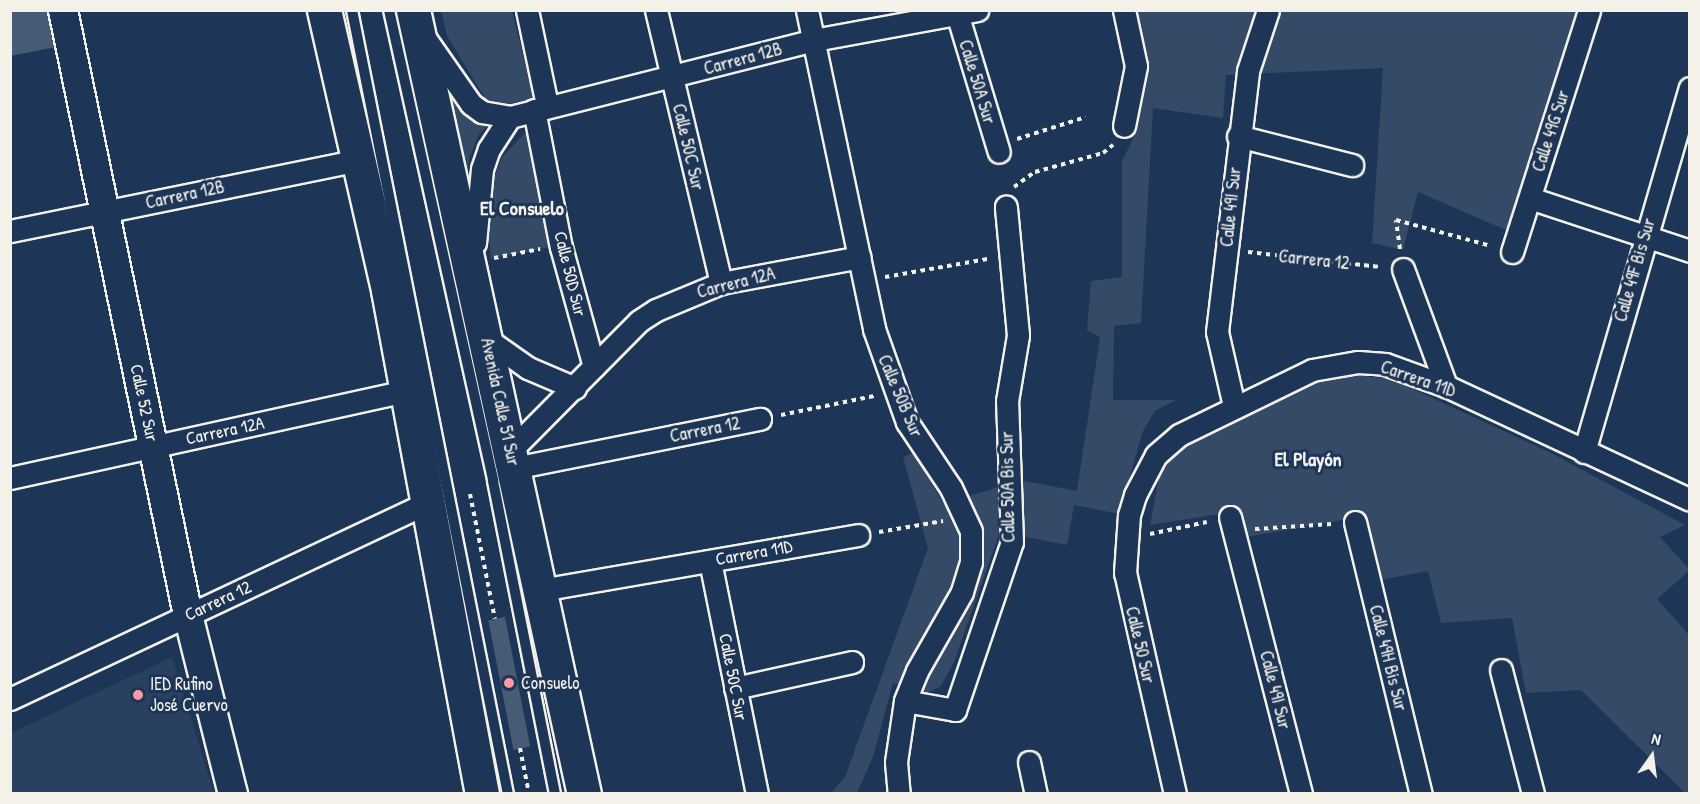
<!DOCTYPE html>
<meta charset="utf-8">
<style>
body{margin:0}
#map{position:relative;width:1700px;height:804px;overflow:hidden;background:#1d3557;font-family:"Patrick Hand",sans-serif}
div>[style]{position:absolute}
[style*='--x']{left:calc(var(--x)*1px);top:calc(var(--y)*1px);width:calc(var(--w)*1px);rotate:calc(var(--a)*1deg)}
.built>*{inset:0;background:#2a4060}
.green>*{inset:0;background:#354a67}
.building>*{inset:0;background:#485b74;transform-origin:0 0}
.path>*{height:4px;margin-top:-2px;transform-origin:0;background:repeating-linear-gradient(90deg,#f4f1e8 0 4.5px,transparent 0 9px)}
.roads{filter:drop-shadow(2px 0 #f4f1e8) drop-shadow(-2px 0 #f4f1e8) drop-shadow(0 2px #f4f1e8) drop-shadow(0 -2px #f4f1e8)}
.lane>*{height:10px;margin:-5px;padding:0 5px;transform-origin:5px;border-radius:5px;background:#1d3557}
.street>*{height:21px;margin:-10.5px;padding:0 10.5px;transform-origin:10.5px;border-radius:10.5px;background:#1d3557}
.secondary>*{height:28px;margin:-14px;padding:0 14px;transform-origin:14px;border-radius:14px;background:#1d3557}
.primary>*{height:33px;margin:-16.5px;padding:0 16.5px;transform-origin:16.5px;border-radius:16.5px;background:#1d3557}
.dots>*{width:16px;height:16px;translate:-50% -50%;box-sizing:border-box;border:3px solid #1d3557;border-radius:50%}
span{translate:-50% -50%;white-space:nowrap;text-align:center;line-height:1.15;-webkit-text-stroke:6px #1d3557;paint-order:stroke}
.street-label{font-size:18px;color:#f4f1e8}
.poi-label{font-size:18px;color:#f4f1e8}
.left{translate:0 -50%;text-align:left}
.neighbourhood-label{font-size:20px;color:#f4f1e8;font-weight:700}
.frame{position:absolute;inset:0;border:12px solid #f4f1e8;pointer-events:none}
.north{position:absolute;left:1622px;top:726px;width:60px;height:60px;-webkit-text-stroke:4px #1d3557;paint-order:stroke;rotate:14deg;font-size:16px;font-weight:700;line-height:24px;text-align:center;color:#f4f1e8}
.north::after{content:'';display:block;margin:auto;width:21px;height:27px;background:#f4f1e8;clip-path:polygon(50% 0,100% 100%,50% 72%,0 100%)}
</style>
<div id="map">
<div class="built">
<div style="clip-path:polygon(172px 657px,214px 793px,11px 793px,11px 733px)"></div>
</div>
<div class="green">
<div style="clip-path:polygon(441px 11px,512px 11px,534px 98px,499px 106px,486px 100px,447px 36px)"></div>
<div style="clip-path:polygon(1129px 11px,1581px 11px,1508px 231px,1418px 192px,1403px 250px,1372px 243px,1383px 68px,1226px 75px,1223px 118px,1153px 108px,1141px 323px,1114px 326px,1113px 400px,1176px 400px,1155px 411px,1143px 431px,1119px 514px,1074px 505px,1067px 545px,1000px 532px,954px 662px,941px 686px,927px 693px,893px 683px,873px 757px,857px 793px,830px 794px,845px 777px,928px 548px,903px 457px,913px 453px,944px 504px,1020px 480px,1077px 491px,1100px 337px,1087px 330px,1091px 281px,1122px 277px,1122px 161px,1136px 133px,1142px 103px,1144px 79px)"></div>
<div style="clip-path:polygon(440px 83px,462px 113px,474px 122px,489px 125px,479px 134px,470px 156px,465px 189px)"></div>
<div style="clip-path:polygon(526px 132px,555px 246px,491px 259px,488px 229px,493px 181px,502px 157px)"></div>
<div style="clip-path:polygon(1344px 374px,1391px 379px,1547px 451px,1685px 525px,1660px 537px,1690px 570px,1657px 599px,1689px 635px,1689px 793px,1685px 793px,1581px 690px,1526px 693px,1512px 618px,1441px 623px,1428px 571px,1380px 580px,1360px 517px,1246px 537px,1238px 511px,1150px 525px,1159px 478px,1176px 448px,1302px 383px)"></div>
</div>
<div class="building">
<div style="clip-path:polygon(10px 10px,49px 10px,56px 47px,10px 56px)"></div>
<div style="left:505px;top:617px;width:132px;height:17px;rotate:79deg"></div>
</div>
<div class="path">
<div style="--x:1017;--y:139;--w:72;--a:-17.7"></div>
<div style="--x:1014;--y:187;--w:26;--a:-36"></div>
<div style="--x:1035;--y:172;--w:71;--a:-15.6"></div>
<div style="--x:1103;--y:153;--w:13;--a:-39"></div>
<div style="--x:1400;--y:249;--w:29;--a:-98"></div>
<div style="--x:1396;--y:220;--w:98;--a:15.3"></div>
<div style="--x:1248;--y:252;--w:133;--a:6.5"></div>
<div style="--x:494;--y:258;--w:47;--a:-11.1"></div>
<div style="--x:885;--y:277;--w:104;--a:-10"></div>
<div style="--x:781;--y:415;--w:95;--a:-11.5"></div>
<div style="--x:470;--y:494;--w:127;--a:78.7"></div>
<div style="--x:1255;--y:529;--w:77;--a:-3.7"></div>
<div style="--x:879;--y:532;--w:65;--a:-9.8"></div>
<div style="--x:1150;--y:534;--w:58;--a:-11.9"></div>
<div style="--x:520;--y:748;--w:47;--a:78.9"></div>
</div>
<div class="roads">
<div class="lane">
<div style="--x:352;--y:10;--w:799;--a:78.75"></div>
<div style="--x:389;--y:10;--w:482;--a:77.5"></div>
<div style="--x:493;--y:481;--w:319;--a:78.8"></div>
</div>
<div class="street">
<div style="--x:527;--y:10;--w:97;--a:78.1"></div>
<div style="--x:656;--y:10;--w:281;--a:76.6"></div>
<div style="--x:807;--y:10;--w:326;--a:78.1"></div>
<div style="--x:874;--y:329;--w:99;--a:70.5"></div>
<div style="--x:907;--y:422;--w:79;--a:56.3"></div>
<div style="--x:951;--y:488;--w:47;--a:65.1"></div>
<div style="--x:971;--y:531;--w:31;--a:90"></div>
<div style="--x:971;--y:562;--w:31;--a:107"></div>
<div style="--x:962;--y:592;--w:91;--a:119.7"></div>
<div style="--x:917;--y:671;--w:32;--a:112"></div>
<div style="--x:905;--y:701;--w:62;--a:98.4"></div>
<div style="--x:896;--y:762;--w:32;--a:85"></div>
<div style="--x:956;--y:10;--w:148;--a:73.2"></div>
<div style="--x:1124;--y:10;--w:57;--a:77.9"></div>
<div style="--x:1136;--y:66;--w:61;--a:101.3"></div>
<div style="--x:425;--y:38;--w:80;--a:55.1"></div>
<div style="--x:471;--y:104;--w:14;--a:36"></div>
<div style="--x:482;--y:112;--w:28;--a:10"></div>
<div style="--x:510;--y:117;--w:314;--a:-14.2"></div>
<div style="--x:814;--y:40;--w:166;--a:-10.4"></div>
<div style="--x:534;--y:110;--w:140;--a:78.9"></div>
<div style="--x:561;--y:247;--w:124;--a:74.6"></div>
<div style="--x:1238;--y:136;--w:118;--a:14.3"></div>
<div style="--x:1530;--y:198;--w:169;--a:18.3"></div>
<div style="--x:10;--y:231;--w:357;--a:-11.5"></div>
<div style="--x:475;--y:243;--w:74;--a:-84.6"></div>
<div style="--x:482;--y:169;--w:21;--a:-71"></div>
<div style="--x:489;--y:149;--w:38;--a:-57"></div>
<div style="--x:1512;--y:252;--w:254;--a:-72.3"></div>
<div style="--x:1403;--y:269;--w:125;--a:69.8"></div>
<div style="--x:487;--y:339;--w:50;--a:35.3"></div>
<div style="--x:528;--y:368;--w:51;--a:23.1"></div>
<div style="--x:1234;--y:406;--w:76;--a:-102.9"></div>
<div style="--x:1217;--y:332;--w:263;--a:-83.2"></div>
<div style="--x:1248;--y:71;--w:64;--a:-71.8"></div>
<div style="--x:510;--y:451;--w:183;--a:-45.2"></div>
<div style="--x:639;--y:321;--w:20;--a:-33"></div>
<div style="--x:656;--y:310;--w:70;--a:-22.6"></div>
<div style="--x:721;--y:283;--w:141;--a:-10.6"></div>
<div style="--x:1584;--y:452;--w:379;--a:-73.8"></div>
<div style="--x:514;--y:468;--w:251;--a:-11.3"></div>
<div style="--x:10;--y:478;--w:404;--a:-12.4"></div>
<div style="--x:1230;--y:517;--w:286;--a:75.6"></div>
<div style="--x:1355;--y:522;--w:280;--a:76.4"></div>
<div style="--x:710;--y:561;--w:238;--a:78.6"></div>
<div style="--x:540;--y:590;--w:323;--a:-9.8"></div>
<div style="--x:1501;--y:670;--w:128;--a:75.5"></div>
<div style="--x:735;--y:688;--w:120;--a:-12.5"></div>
<div style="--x:10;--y:699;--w:460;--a:-25.2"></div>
<div style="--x:905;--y:701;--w:51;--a:10.2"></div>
<div style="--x:955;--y:710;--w:177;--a:-71.3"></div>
<div style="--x:1012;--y:542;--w:141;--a:-92"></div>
<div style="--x:1007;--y:401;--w:67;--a:-80.5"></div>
<div style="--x:1018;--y:335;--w:129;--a:-95.4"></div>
<div style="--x:1029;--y:762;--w:33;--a:78"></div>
<div style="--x:1175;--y:794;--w:227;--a:-102.7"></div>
<div style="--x:1125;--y:573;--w:58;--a:-86.1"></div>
<div style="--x:1129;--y:515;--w:21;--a:-73"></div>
<div style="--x:1135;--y:495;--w:45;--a:-62.3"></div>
<div style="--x:1156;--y:455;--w:30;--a:-41"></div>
<div style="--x:1179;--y:435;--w:148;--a:-26"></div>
<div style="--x:1312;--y:370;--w:47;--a:-9.9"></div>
<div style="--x:1358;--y:362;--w:27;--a:4"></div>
<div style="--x:1385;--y:364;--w:65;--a:19.8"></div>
<div style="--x:1446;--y:386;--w:269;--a:25"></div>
</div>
<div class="secondary">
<div style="--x:63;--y:10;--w:618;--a:78.33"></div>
<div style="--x:188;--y:615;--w:185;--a:75.9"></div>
</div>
<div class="primary">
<div style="--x:324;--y:10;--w:287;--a:77.1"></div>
<div style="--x:388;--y:290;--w:513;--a:79.44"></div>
<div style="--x:413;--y:10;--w:802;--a:77.7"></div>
</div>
</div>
<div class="dots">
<div style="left:509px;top:683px;background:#ff9aa2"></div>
<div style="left:138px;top:695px;background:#ff9aa2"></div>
</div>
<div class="street-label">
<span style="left:743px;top:59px;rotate:-15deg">Carrera 12B</span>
<span style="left:977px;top:82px;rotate:73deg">Calle 50A Sur</span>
<span style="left:1551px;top:131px;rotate:-72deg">Calle 49G Sur</span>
<span style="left:688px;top:147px;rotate:77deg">Calle 50C Sur</span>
<span style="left:185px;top:195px;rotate:-12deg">Carrera 12B</span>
<span style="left:1231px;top:207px;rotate:-84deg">Calle 49I Sur</span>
<span style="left:1314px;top:260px;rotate:6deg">Carrera 12</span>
<span style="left:1635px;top:270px;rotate:-74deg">Calle 49F Bis Sur</span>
<span style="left:570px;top:274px;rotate:76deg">Calle 50D Sur</span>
<span style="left:736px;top:283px;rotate:-14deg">Carrera 12A</span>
<span style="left:1418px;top:379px;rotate:19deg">Carrera 11D</span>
<span style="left:900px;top:396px;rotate:67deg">Calle 50B Sur</span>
<span style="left:500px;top:402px;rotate:78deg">Avenida Calle 51 Sur</span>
<span style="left:144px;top:403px;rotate:78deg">Calle 52 Sur</span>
<span style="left:705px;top:430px;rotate:-11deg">Carrera 12</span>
<span style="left:225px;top:431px;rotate:-12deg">Carrera 12A</span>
<span style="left:1008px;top:487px;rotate:-91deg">Calle 50A Bis Sur</span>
<span style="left:754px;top:553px;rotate:-10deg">Carrera 11D</span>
<span style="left:218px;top:601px;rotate:-25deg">Carrera 12</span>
<span style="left:1140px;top:645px;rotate:77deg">Calle 50 Sur</span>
<span style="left:1388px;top:658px;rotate:76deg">Calle 49H Bis Sur</span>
<span style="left:733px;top:677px;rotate:79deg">Calle 50C Sur</span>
<span style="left:1275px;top:690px;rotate:76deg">Calle 49I Sur</span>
</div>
<div class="poi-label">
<span class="left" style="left:521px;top:683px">Consuelo</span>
<span class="left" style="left:150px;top:695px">IED Rufino<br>José Cuervo</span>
</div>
<div class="neighbourhood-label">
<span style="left:522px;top:207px">El Consuelo</span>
<span style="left:1308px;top:458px">El Playón</span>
</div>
<div class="frame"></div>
<div class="north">N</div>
</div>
